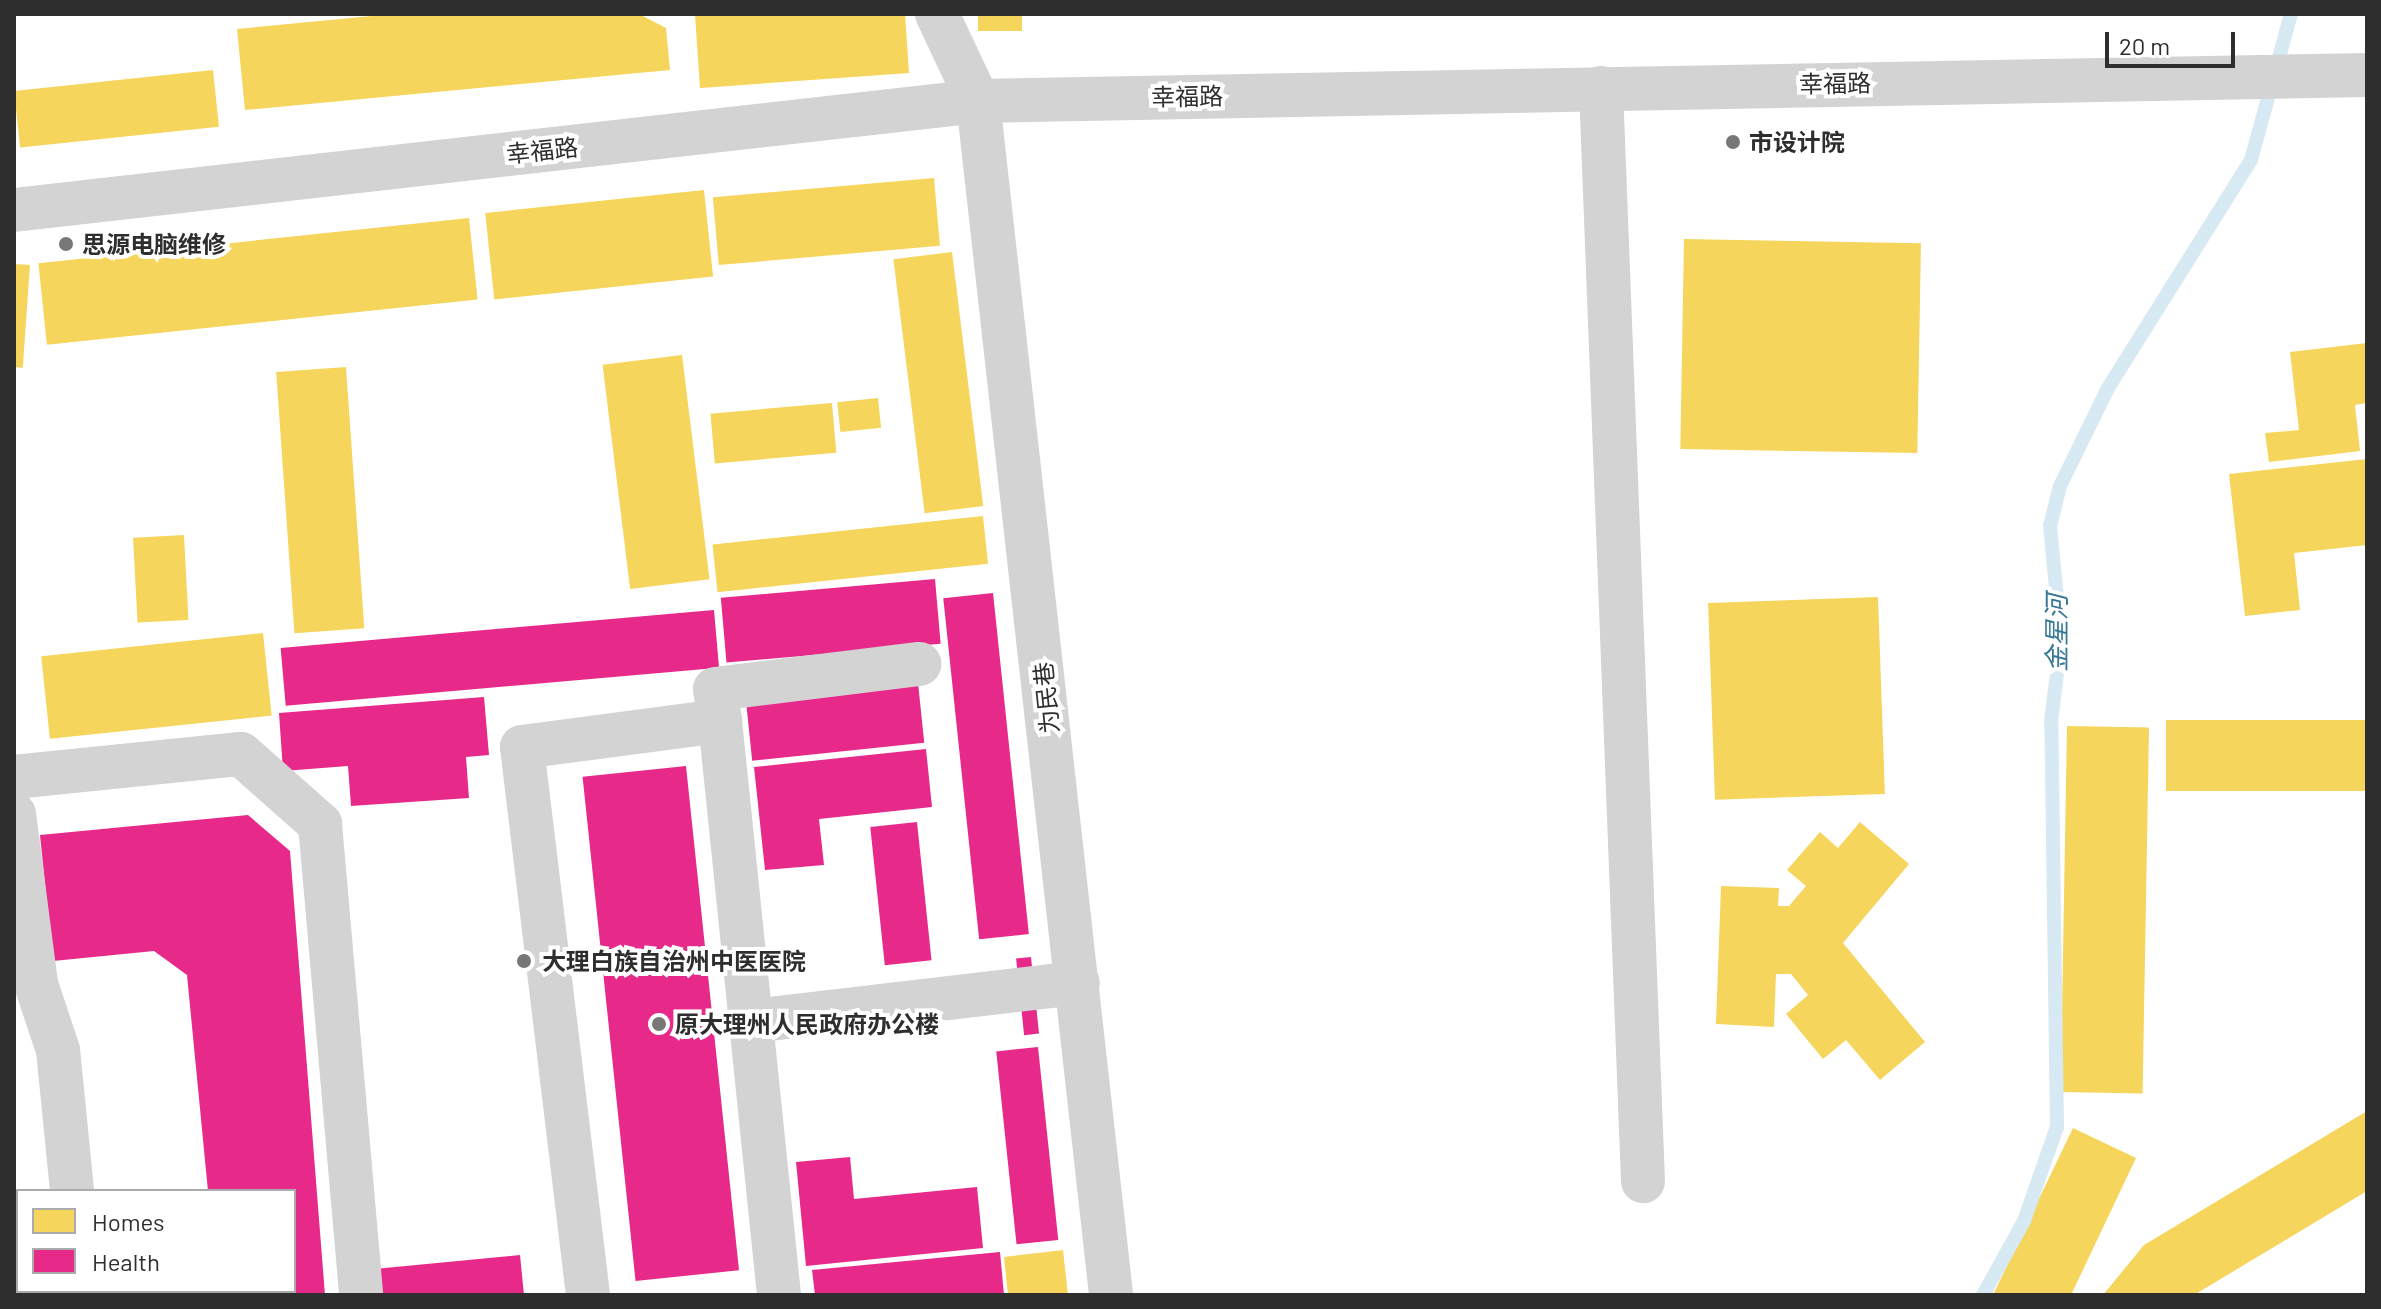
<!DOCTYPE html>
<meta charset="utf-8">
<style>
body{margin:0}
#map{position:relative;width:2381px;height:1309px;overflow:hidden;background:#fff;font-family:Barlow,"Noto Sans SC",sans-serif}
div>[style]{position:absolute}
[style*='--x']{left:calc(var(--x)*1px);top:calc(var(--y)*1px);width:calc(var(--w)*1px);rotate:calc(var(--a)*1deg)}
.homes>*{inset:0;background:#f6d55c;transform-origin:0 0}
.health>*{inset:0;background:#e7298a;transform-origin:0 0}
.stream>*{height:14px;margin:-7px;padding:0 7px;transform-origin:7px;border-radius:7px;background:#d7e9f2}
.minor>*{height:44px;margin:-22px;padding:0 22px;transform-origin:22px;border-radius:22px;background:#d3d3d3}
.dots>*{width:22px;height:22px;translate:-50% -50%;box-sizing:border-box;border:4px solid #fff;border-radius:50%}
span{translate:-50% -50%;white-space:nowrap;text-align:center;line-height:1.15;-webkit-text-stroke:8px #fff;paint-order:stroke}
.street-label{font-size:24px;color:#2e2e2e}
.poi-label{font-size:24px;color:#2e2e2e;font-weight:700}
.left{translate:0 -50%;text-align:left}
.water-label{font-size:26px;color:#377694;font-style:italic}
.frame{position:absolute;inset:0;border:16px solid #2e2e2e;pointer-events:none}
.legend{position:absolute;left:16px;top:1189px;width:280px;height:104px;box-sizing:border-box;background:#fff;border:2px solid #ababab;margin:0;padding:10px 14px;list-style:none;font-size:24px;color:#2e2e2e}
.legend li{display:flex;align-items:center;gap:16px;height:40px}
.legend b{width:40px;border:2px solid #ababab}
.scale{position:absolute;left:2105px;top:32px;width:130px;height:36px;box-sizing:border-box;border:4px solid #2e2e2e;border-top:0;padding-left:10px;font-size:24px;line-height:28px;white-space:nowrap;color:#2e2e2e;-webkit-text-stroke:6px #fff;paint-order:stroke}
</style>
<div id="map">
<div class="homes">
<div style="clip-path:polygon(393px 14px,639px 14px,666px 28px,670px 70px,245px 110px,237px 29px)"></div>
<div style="clip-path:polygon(695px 14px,905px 14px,909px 73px,700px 88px)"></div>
<div style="left:978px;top:14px;width:44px;height:17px"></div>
<div style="left:213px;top:70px;width:57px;height:200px;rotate:84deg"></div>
<div style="left:934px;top:178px;width:68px;height:222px;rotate:85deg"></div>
<div style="left:704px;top:190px;width:87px;height:220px;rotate:84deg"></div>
<div style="left:469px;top:218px;width:82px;height:433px;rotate:84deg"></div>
<div style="left:1684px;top:239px;width:237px;height:210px;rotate:1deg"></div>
<div style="left:952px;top:252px;width:256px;height:59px;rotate:83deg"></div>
<div style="left:14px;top:264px;width:16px;height:103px;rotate:4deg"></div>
<div style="clip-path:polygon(2367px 343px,2367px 403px,2355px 405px,2360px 451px,2269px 462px,2265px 433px,2299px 430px,2290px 352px)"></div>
<div style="left:682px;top:355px;width:226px;height:80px;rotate:83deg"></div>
<div style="left:346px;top:367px;width:262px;height:70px;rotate:86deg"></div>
<div style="left:878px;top:398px;width:30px;height:41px;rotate:84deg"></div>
<div style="left:832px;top:403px;width:50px;height:122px;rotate:85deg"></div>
<div style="clip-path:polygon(2367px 459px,2367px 545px,2294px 553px,2300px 610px,2245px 616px,2229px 474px)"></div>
<div style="left:983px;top:516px;width:48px;height:272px;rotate:84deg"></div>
<div style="left:184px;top:535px;width:85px;height:51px;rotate:87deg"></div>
<div style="left:1878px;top:597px;width:197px;height:170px;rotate:88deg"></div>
<div style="left:263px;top:633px;width:83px;height:223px;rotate:84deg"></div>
<div style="left:2367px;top:720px;width:71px;height:201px;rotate:90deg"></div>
<div style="left:2067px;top:726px;width:82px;height:366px;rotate:1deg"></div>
<div style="clip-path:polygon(1860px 822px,1909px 864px,1843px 943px,1925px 1042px,1880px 1080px,1846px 1040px,1823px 1059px,1786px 1014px,1808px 995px,1791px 974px,1776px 974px,1774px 1027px,1716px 1024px,1721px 886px,1779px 888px,1778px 906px,1789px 906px,1806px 886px,1787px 870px,1820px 832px,1838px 848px)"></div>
<div style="clip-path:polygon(2367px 1111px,2367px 1191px,2194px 1295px,2103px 1295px,2144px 1245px)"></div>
<div style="clip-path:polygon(2073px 1128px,2136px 1158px,2071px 1295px,1993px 1295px)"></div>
<div style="clip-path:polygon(1063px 1250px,1068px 1295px,1008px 1295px,1004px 1257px)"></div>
</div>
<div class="health">
<div style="left:935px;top:579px;width:65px;height:215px;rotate:85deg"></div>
<div style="left:993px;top:593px;width:343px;height:50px;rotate:84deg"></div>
<div style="left:714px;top:610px;width:58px;height:435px;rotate:85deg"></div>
<div style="left:918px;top:683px;width:60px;height:173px;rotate:84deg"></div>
<div style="clip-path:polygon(484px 697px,489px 755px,466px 757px,469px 798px,351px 806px,348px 766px,283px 771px,279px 713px)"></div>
<div style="clip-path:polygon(926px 749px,932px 807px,819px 819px,824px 865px,765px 870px,754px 767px)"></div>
<div style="left:686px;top:766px;width:507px;height:104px;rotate:84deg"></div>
<div style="clip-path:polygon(248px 815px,290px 851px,325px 1295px,213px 1295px,294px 1291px,294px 1191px,208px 1191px,187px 975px,154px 951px,53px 961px,40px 835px)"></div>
<div style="left:917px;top:822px;width:139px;height:47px;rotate:84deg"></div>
<div style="left:1031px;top:957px;width:77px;height:15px;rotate:84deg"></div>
<div style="left:1038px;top:1047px;width:194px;height:42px;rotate:84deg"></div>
<div style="clip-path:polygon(850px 1157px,854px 1199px,977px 1187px,983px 1248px,806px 1266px,796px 1162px)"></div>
<div style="clip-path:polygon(1000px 1252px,1004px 1295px,815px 1295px,812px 1270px)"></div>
<div style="clip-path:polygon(520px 1255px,524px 1295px,366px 1295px,364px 1270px)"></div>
</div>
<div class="stream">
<div style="--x:1983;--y:1295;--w:85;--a:-61"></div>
<div style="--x:2024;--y:1221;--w:100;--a:-70.7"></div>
<div style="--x:2057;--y:1127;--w:405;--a:-90.8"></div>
<div style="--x:2051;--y:722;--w:83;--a:-83"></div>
<div style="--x:2061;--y:640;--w:115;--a:-95.5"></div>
<div style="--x:2050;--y:526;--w:41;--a:-76"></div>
<div style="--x:2060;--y:486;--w:109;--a:-63.9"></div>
<div style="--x:2108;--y:388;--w:269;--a:-57.9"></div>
<div style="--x:2251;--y:160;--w:151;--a:-74.7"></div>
</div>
<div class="minor">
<div style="--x:937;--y:14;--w:96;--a:64.8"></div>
<div style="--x:978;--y:101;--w:1201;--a:83.64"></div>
<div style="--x:1601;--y:88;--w:1094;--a:87.8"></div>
<div style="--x:14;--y:210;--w:970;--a:-6.45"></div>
<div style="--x:978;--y:101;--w:1389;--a:-1.07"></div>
<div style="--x:720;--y:721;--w:32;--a:-99"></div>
<div style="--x:715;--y:689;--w:206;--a:-7"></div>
<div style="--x:14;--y:777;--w:228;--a:-5.8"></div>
<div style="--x:241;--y:754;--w:106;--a:41.5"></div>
<div style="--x:320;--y:824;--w:473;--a:85"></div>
<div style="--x:14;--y:814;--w:171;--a:82.6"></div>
<div style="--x:36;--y:984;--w:70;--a:71.6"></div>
<div style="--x:58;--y:1050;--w:142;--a:84.3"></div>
<div style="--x:753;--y:1021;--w:327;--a:-6.7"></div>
<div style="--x:14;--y:1291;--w:4;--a:-14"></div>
<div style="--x:75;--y:1295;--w:4;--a:-63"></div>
<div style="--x:588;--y:1295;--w:552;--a:-96.87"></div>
<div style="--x:522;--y:747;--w:200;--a:-7.5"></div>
<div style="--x:720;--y:721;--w:577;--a:84.13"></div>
</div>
<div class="dots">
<div style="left:1733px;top:142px;background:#777"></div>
<div style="left:66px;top:244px;background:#777"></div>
<div style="left:524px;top:961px;background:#777"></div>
<div style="left:659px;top:1024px;background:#777"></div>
</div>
<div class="street-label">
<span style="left:1835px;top:83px;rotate:-1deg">幸福路</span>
<span style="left:1187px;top:96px;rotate:-1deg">幸福路</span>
<span style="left:542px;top:150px;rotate:-6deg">幸福路</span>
<span style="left:1046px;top:698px;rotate:-96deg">为民巷</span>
</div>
<div class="poi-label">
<span class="left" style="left:1749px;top:142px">市设计院</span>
<span class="left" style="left:82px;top:244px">思源电脑维修</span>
<span class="left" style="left:542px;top:961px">大理白族自治州中医医院</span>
<span class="left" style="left:675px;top:1024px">原大理州人民政府办公楼</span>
</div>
<div class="water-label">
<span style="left:2056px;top:633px;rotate:-90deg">金星河</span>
</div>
<div class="frame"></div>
<ul class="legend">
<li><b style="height:22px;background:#f6d55c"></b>Homes</li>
<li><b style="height:22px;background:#e7298a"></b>Health</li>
</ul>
<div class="scale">20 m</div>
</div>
